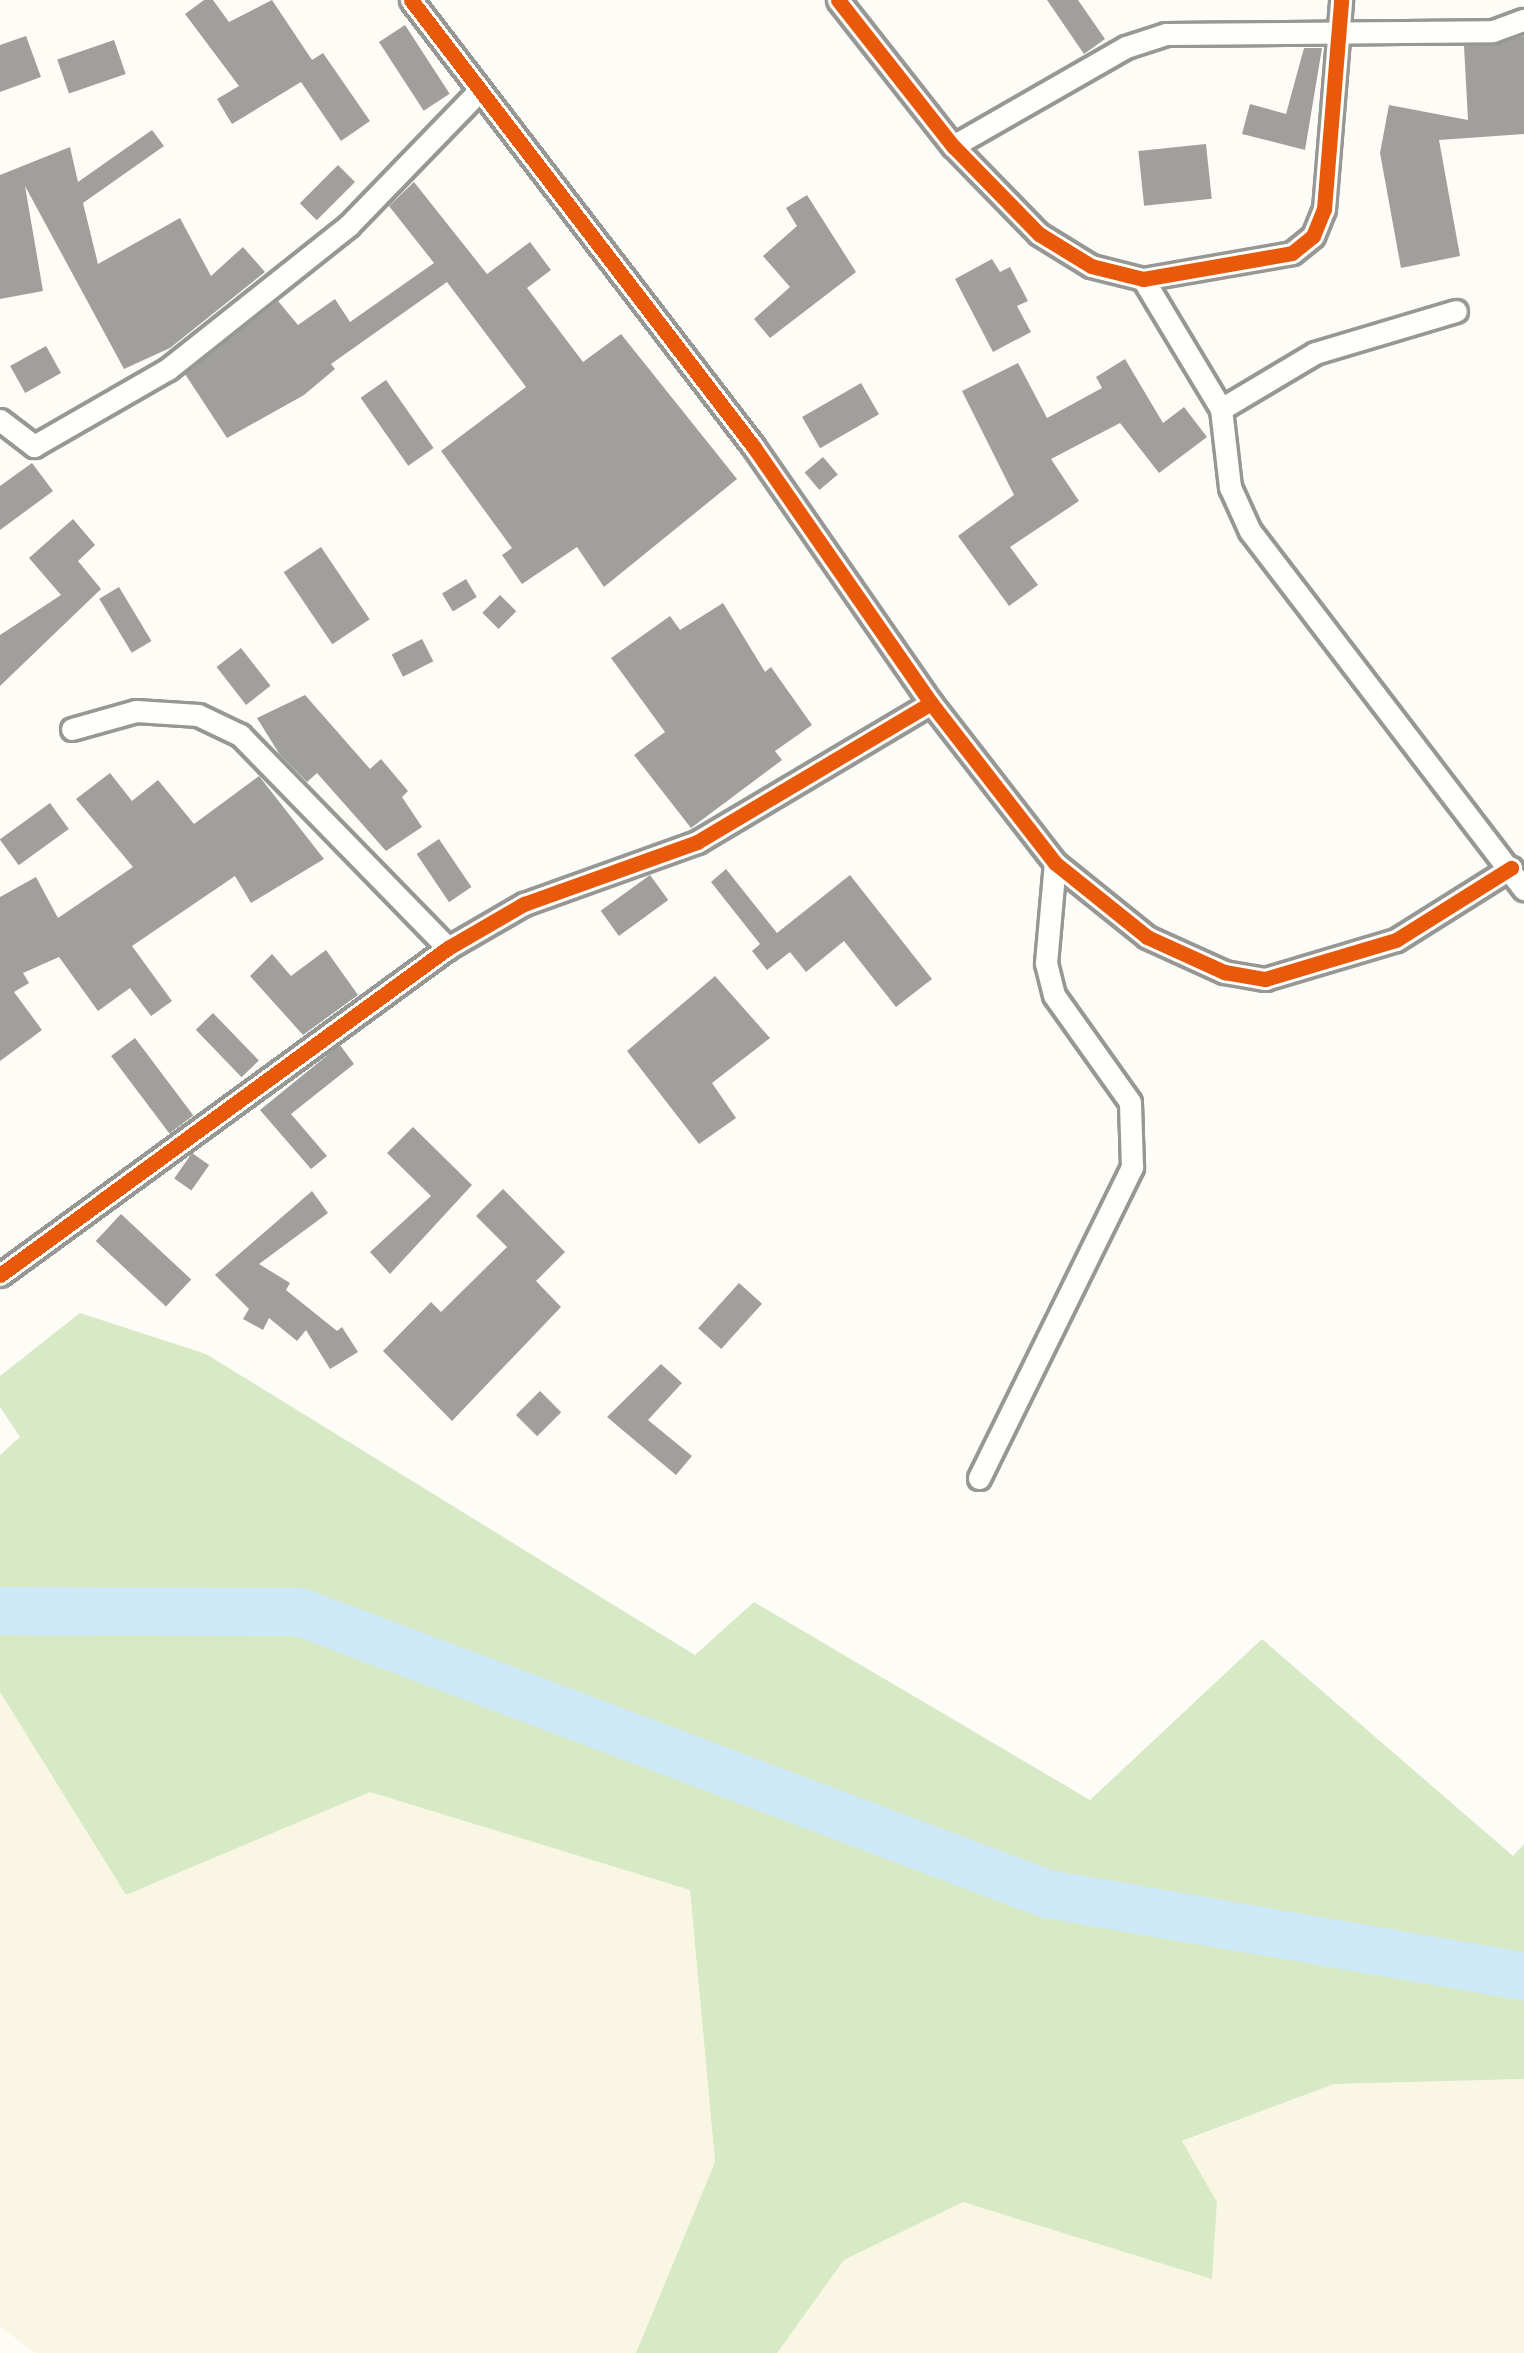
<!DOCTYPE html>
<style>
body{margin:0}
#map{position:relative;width:1524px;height:2353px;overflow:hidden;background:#fdfcf7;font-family:Spectral,serif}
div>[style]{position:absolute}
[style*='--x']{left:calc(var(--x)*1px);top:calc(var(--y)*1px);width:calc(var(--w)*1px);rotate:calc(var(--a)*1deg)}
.farmland>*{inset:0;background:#f9f7e4}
.forest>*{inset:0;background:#d8eac5}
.river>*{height:48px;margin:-24px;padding:0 24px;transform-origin:24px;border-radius:24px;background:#cde8f7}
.building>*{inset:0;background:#a19f9c;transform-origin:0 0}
.roads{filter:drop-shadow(3px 0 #979795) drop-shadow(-3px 0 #979795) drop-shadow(0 3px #979795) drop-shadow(0 -3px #979795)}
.street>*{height:21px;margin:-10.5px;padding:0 10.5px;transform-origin:10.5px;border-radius:10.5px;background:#fffffe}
.cycleway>*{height:15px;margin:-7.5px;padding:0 7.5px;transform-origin:7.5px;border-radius:7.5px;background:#e8590c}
span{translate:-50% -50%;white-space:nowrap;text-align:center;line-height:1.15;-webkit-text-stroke:12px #fff;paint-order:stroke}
</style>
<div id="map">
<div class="farmland">
<div style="clip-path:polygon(0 1692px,126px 1895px,370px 1792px,690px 1890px,715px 2162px,636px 2353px,36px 2353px,0 2327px)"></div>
<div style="clip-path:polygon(1524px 2079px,1524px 2353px,777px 2353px,844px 2260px,963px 2202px,1212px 2278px,1217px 2202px,1182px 2142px,1334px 2084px)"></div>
</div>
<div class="forest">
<div style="clip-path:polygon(80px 1313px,206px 1354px,695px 1655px,754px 1602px,1090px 1800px,1262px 1639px,1513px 1856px,1524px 1844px,1524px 2079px,1334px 2084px,1182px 2141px,1217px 2202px,1212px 2279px,963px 2202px,844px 2260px,777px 2353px,636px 2353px,715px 2162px,690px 1890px,370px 1792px,126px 1895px,0 1692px,0 1455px,20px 1437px,0 1407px,0 1376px)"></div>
</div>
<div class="river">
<div style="--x:0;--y:1611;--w:300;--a:0.2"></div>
<div style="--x:300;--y:1612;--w:798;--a:20.68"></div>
<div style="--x:1047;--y:1894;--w:484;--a:9.8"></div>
</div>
<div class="building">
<div style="clip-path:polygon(204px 0,213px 0,229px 22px,272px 0,312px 60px,323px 53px,370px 121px,341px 141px,301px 82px,232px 124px,217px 99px,239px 86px,185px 14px)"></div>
<div style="clip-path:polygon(1047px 0,1078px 0,1105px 39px,1084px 54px)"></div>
<div style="left:405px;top:25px;width:82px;height:31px;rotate:57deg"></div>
<div style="clip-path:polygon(26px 36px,41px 77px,0 92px,0 45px)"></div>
<div style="clip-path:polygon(1524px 36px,1524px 134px,1439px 140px,1460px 256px,1401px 268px,1380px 153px,1389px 105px,1468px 120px,1464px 46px)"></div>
<div style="left:114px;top:40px;width:36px;height:60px;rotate:71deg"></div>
<div style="clip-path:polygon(1304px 48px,1322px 48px,1305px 150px,1242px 134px,1250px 104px,1286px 114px)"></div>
<div style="clip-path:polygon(152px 130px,164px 146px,83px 203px,98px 264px,180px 218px,211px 276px,243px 247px,265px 272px,170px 348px,124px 369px,25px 186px,43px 291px,0 299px,0 175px,70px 147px,78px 182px)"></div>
<div style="left:1206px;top:144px;width:55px;height:68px;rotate:84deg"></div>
<div style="left:338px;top:165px;width:24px;height:54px;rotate:45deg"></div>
<div style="clip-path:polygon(414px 182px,487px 274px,530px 242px,551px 270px,527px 288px,583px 362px,621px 334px,737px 479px,604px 587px,577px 547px,522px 584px,502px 555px,512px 548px,441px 451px,526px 387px,447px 282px,331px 364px,335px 369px,304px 395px,227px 438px,185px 374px,278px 301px,298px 325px,335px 299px,350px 322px,434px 263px,389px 206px)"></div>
<div style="clip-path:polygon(807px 195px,856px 272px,770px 338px,754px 319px,790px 287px,763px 256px,797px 226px,786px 208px)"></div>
<div style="clip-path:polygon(992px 259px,1000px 272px,1010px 267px,1028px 301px,1017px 306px,1031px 332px,993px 352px,955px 279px)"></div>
<div style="left:46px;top:346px;width:31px;height:41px;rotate:61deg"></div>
<div style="clip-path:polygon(1125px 359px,1163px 423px,1184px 407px,1207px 437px,1159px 473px,1120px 423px,1051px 459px,1079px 501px,1010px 547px,1038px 585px,1009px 606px,958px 536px,1014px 495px,962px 391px,1018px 363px,1047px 418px,1102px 388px,1096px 377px)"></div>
<div style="left:386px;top:380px;width:83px;height:31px;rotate:55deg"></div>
<div style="left:861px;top:383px;width:36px;height:68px;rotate:60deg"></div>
<div style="left:823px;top:457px;width:23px;height:24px;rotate:50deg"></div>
<div style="clip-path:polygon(32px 463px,53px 491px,0 530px,0 486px)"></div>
<div style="clip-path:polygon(73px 519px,95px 545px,78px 561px,101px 589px,0 686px,0 635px,61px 595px,29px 558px)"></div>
<div style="left:321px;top:547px;width:87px;height:45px;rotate:56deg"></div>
<div style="left:466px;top:579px;width:21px;height:28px;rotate:59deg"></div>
<div style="left:119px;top:587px;width:63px;height:23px;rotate:59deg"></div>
<div style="left:500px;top:595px;width:23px;height:25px;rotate:45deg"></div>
<div style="clip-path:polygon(723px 603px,765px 672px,771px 667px,812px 725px,775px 751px,782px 760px,691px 828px,634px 755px,665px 732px,611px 658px,670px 616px,680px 630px)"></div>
<div style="left:422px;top:639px;width:25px;height:34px;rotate:63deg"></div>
<div style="left:241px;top:648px;width:48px;height:31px;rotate:52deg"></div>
<div style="clip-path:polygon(305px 695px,370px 769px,381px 759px,408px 791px,402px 797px,422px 827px,386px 851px,317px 773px,307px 782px,280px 755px,257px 718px)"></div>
<div style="clip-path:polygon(110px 773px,132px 801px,158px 780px,194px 824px,259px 776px,324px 859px,251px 903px,235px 876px,132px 946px,172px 1001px,151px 1016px,130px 988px,98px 1011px,59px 957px,23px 973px,29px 983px,14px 992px,42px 1030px,0 1061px,0 897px,36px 877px,58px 918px,133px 867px,76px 799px)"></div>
<div style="left:50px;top:803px;width:32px;height:62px;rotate:54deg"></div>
<div style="left:439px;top:839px;width:58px;height:27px;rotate:56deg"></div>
<div style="clip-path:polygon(726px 869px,777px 933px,850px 875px,932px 979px,896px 1007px,844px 941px,806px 972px,790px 952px,767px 970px,752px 951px,760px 944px,711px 882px)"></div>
<div style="left:650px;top:875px;width:31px;height:61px;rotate:54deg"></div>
<div style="clip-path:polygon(326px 950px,358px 995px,303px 1035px,250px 976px,272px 954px,291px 976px)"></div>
<div style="clip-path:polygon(715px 976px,770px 1038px,712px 1083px,736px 1118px,699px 1144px,627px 1051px)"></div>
<div style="left:213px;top:1013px;width:66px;height:24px;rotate:46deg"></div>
<div style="left:135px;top:1038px;width:97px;height:30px;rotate:53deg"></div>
<div style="clip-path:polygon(340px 1045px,354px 1064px,291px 1114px,327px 1156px,311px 1169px,260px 1110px)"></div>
<div style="clip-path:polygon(413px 1127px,472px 1185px,390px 1274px,370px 1252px,431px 1196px,387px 1153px)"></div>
<div style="left:192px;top:1153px;width:21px;height:31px;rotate:35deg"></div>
<div style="clip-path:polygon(503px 1189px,565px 1252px,536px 1281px,561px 1307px,452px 1421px,383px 1351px,431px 1302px,441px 1312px,507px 1247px,476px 1216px)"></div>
<div style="clip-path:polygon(312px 1191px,328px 1213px,259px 1264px,290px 1283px,286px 1290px,337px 1331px,342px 1327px,358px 1352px,330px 1369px,306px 1330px,297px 1341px,269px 1318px,263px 1330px,243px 1319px,249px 1309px,215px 1275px)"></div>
<div style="left:121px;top:1214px;width:96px;height:37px;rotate:43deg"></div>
<div style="left:739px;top:1283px;width:31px;height:61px;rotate:42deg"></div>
<div style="clip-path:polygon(661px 1364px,682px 1383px,648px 1420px,692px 1456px,676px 1475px,607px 1417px)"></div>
<div style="left:540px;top:1391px;width:30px;height:34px;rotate:45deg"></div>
</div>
<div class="roads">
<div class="street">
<div style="--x:411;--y:0;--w:562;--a:52.52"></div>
<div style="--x:753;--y:446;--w:313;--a:55.3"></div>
<div style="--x:931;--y:703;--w:202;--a:52.2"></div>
<div style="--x:1055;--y:863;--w:118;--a:38.8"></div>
<div style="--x:1147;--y:937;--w:85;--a:24.4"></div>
<div style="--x:1224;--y:972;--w:42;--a:9.7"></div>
<div style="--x:1265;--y:979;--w:137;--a:-16.6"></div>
<div style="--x:1396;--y:940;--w:136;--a:-32.1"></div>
<div style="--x:838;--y:0;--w:186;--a:51.8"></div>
<div style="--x:953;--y:146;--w:123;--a:45.7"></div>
<div style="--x:1039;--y:234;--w:61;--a:31.6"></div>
<div style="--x:1091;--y:266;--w:54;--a:14"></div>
<div style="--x:1143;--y:279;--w:151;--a:-9.9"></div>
<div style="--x:1292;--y:253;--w:27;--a:-39"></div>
<div style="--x:1313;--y:236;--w:29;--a:-68"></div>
<div style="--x:1324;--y:209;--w:210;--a:-85.3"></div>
<div style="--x:953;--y:146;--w:199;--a:-29.8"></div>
<div style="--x:1126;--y:47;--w:42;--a:-18"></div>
<div style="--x:1166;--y:34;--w:327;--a:-0.5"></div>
<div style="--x:1493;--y:31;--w:33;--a:-20"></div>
<div style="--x:1143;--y:279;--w:152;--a:59"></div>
<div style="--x:1221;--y:409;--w:79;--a:83.4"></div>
<div style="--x:1230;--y:487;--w:48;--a:65.6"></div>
<div style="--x:1250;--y:531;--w:451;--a:52.6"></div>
<div style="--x:1221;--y:409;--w:109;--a:-30.8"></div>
<div style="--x:1315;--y:353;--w:147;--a:-16.6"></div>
<div style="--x:0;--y:420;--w:43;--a:37.4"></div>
<div style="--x:34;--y:446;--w:155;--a:-29.9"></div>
<div style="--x:168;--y:369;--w:231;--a:-38.5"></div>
<div style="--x:349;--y:225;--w:185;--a:-45.9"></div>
<div style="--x:72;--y:729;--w:66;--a:-15.7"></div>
<div style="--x:136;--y:711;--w:62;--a:3.7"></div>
<div style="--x:198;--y:715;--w:47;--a:25.5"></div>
<div style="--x:240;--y:735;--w:298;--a:45.7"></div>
<div style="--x:0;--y:1275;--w:555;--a:-36.13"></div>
<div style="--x:448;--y:948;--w:88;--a:-30.1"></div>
<div style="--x:524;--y:904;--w:184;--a:-19.7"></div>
<div style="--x:697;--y:842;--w:272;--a:-30.7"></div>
<div style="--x:979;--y:1478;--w:347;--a:-63.8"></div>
<div style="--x:1132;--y:1167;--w:65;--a:-91.8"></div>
<div style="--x:1130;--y:1102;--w:131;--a:-125.4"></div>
<div style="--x:1054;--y:995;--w:33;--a:-104"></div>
<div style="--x:1046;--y:963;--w:100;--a:-84.9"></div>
</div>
</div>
<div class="cycleway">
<div style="--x:411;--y:0;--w:562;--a:52.52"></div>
<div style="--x:753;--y:446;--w:313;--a:55.3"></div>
<div style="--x:931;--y:703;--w:202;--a:52.2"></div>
<div style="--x:1055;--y:863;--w:118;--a:38.8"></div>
<div style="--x:1147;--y:937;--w:85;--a:24.4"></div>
<div style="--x:1224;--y:972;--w:42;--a:9.7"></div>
<div style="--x:1265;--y:979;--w:137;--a:-16.6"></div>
<div style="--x:1396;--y:940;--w:136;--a:-32.1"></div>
<div style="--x:838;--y:0;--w:186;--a:51.8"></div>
<div style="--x:953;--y:146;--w:123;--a:45.7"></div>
<div style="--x:1039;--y:234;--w:61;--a:31.6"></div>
<div style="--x:1091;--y:266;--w:54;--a:14"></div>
<div style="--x:1143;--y:279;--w:151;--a:-9.9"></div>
<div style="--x:1292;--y:253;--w:27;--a:-39"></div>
<div style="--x:1313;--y:236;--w:29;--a:-68"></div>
<div style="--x:1324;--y:209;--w:210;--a:-85.3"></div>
<div style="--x:0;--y:1275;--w:555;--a:-36.13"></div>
<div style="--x:448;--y:948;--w:88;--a:-30.1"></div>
<div style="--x:524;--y:904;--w:184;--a:-19.7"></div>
<div style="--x:697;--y:842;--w:272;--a:-30.7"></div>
</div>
</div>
